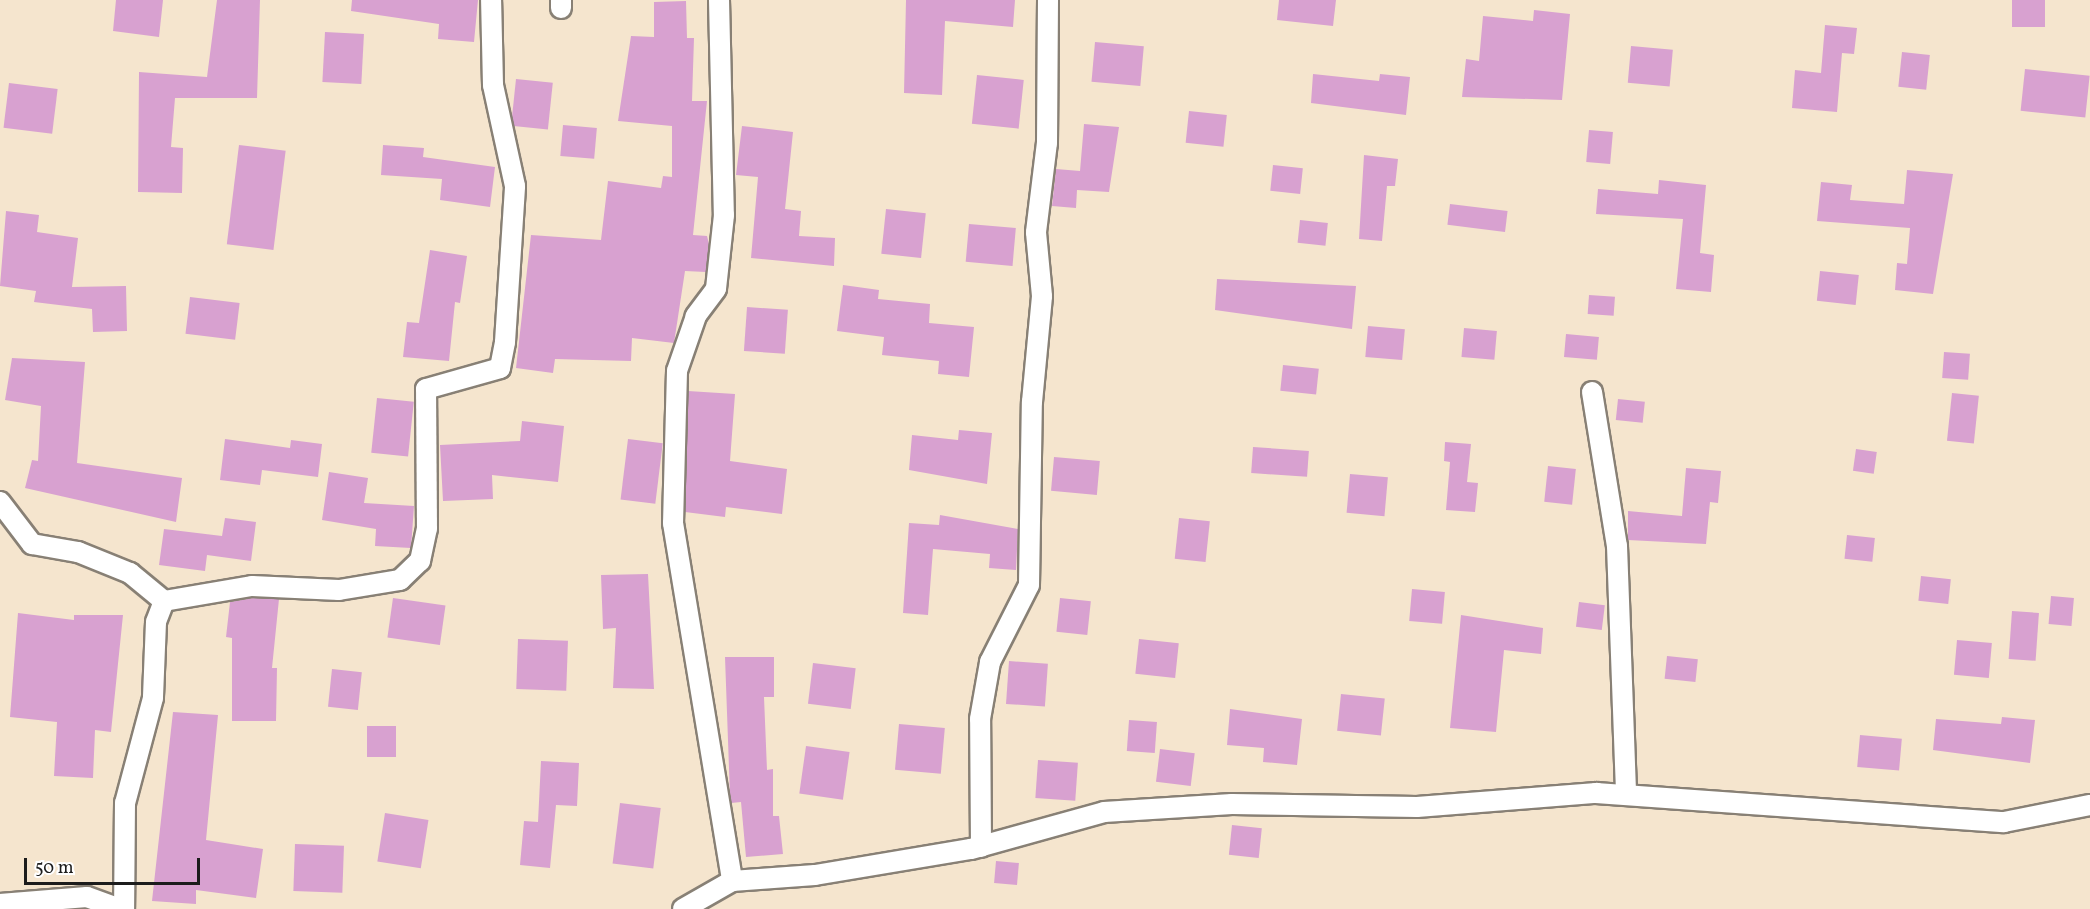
<!DOCTYPE html>
<style>
body{margin:0}
#map{position:relative;width:2090px;height:909px;overflow:hidden;background:#f5e5ce;font-family:Vollkorn,serif}
div>[style]{position:absolute}
[style*='--x']{left:calc(var(--x)*1px);top:calc(var(--y)*1px);width:calc(var(--w)*1px);rotate:calc(var(--a)*1deg)}
.building>*{inset:0;background:#d8a1d0;transform-origin:0 0}
.roads{filter:drop-shadow(2px 0 #888075) drop-shadow(-2px 0 #888075) drop-shadow(0 2px #888075) drop-shadow(0 -2px #888075)}
.minor>*{height:20px;margin:-10px;padding:0 10px;transform-origin:10px;border-radius:10px;background:#fff}
span{translate:-50% -50%;white-space:nowrap;text-align:center;line-height:1.15;-webkit-text-stroke:4.5px #fff;paint-order:stroke}
.scale{position:absolute;left:24px;top:858px;width:176px;height:27px;box-sizing:border-box;border:3px solid #1c1c1c;border-top:0;padding-left:8px;font-size:18px;line-height:21px;white-space:nowrap;color:#1c1c1c;-webkit-text-stroke:4px #fff;paint-order:stroke}
</style>
<div id="map">
<div class="building">
<div style="clip-path:polygon(116px 0,163px 0,159px 37px,113px 31px)"></div>
<div style="clip-path:polygon(217px 0,260px 0,257px 98px,175px 98px,171px 147px,183px 148px,182px 193px,138px 192px,139px 72px,207px 77px)"></div>
<div style="clip-path:polygon(352px 0,478px 0,474px 42px,438px 39px,439px 24px,351px 11px)"></div>
<div style="clip-path:polygon(906px 0,1015px 0,1013px 27px,945px 21px,942px 95px,904px 93px)"></div>
<div style="clip-path:polygon(1279px 0,1336px 0,1333px 26px,1277px 20px)"></div>
<div style="left:2012px;top:0;width:33px;height:27px"></div>
<div style="clip-path:polygon(686px 1px,687px 38px,694px 38px,692px 101px,707px 101px,693px 235px,707px 236px,709px 244px,706px 272px,685px 271px,674px 343px,632px 338px,631px 361px,555px 359px,553px 373px,516px 368px,531px 235px,601px 240px,608px 181px,661px 188px,663px 176px,672px 177px,672px 126px,618px 121px,631px 36px,654px 37px,654px 2px)"></div>
<div style="clip-path:polygon(1534px 10px,1570px 14px,1562px 100px,1462px 97px,1466px 59px,1479px 61px,1483px 16px,1533px 21px)"></div>
<div style="clip-path:polygon(1825px 25px,1857px 28px,1854px 54px,1842px 53px,1837px 112px,1792px 108px,1795px 70px,1821px 73px)"></div>
<div style="left:325px;top:32px;width:39px;height:50px;rotate:3deg"></div>
<div style="left:1095px;top:42px;width:49px;height:40px;rotate:5deg"></div>
<div style="left:1631px;top:46px;width:42px;height:37px;rotate:5deg"></div>
<div style="left:1902px;top:52px;width:28px;height:35px;rotate:6deg"></div>
<div style="left:2025px;top:69px;width:65px;height:42px;rotate:6deg"></div>
<div style="clip-path:polygon(1313px 74px,1379px 81px,1380px 74px,1410px 77px,1406px 115px,1311px 103px)"></div>
<div style="left:977px;top:75px;width:47px;height:49px;rotate:6deg"></div>
<div style="left:516px;top:79px;width:37px;height:47px;rotate:6deg"></div>
<div style="left:9px;top:83px;width:49px;height:45px;rotate:7deg"></div>
<div style="left:1189px;top:111px;width:38px;height:32px;rotate:6deg"></div>
<div style="clip-path:polygon(1084px 124px,1119px 127px,1109px 192px,1077px 190px,1076px 208px,1052px 206px,1056px 169px,1080px 171px)"></div>
<div style="left:563px;top:125px;width:34px;height:31px;rotate:5deg"></div>
<div style="clip-path:polygon(742px 126px,793px 132px,785px 209px,801px 211px,799px 236px,835px 238px,834px 266px,751px 258px,758px 177px,736px 175px)"></div>
<div style="left:1589px;top:130px;width:24px;height:32px;rotate:5deg"></div>
<div style="left:239px;top:145px;width:47px;height:100px;rotate:7deg"></div>
<div style="clip-path:polygon(383px 145px,424px 148px,423px 157px,495px 167px,490px 207px,440px 200px,442px 179px,381px 175px)"></div>
<div style="clip-path:polygon(1364px 155px,1398px 159px,1395px 186px,1387px 186px,1382px 241px,1359px 239px)"></div>
<div style="left:1273px;top:165px;width:30px;height:26px;rotate:6deg"></div>
<div style="clip-path:polygon(1907px 170px,1953px 174px,1933px 294px,1895px 290px,1897px 263px,1907px 264px,1910px 228px,1817px 221px,1821px 182px,1852px 185px,1850px 200px,1904px 204px)"></div>
<div style="clip-path:polygon(1659px 180px,1706px 185px,1700px 253px,1714px 255px,1711px 292px,1676px 289px,1683px 219px,1596px 214px,1598px 189px,1658px 194px)"></div>
<div style="left:1450px;top:204px;width:58px;height:21px;rotate:7deg"></div>
<div style="left:886px;top:209px;width:40px;height:45px;rotate:6deg"></div>
<div style="clip-path:polygon(6px 211px,39px 215px,37px 232px,78px 238px,72px 287px,126px 286px,127px 331px,93px 332px,92px 309px,34px 302px,36px 291px,0 286px)"></div>
<div style="left:1300px;top:220px;width:28px;height:23px;rotate:6deg"></div>
<div style="left:969px;top:224px;width:47px;height:38px;rotate:5deg"></div>
<div style="clip-path:polygon(430px 250px,467px 256px,460px 303px,455px 302px,449px 361px,403px 357px,407px 322px,419px 323px)"></div>
<div style="left:1820px;top:271px;width:39px;height:30px;rotate:6deg"></div>
<div style="clip-path:polygon(1217px 279px,1356px 286px,1352px 329px,1215px 310px)"></div>
<div style="clip-path:polygon(843px 285px,879px 290px,878px 299px,930px 304px,929px 323px,974px 327px,969px 377px,938px 374px,939px 361px,882px 355px,884px 337px,837px 331px)"></div>
<div style="left:1589px;top:295px;width:26px;height:19px;rotate:4deg"></div>
<div style="left:190px;top:297px;width:50px;height:37px;rotate:7deg"></div>
<div style="left:747px;top:307px;width:41px;height:44px;rotate:4deg"></div>
<div style="left:1368px;top:326px;width:37px;height:31px;rotate:5deg"></div>
<div style="left:1464px;top:328px;width:33px;height:29px;rotate:5deg"></div>
<div style="left:1566px;top:334px;width:33px;height:23px;rotate:5deg"></div>
<div style="left:1944px;top:352px;width:26px;height:26px;rotate:4deg"></div>
<div style="clip-path:polygon(12px 358px,85px 362px,77px 463px,182px 478px,176px 522px,25px 488px,32px 460px,38px 461px,41px 406px,5px 400px)"></div>
<div style="left:1283px;top:365px;width:36px;height:26px;rotate:6deg"></div>
<div style="clip-path:polygon(688px 391px,735px 394px,730px 461px,787px 469px,782px 514px,726px 507px,725px 517px,685px 512px)"></div>
<div style="left:1952px;top:393px;width:27px;height:48px;rotate:6deg"></div>
<div style="left:377px;top:398px;width:37px;height:55px;rotate:6deg"></div>
<div style="left:1618px;top:399px;width:27px;height:21px;rotate:6deg"></div>
<div style="clip-path:polygon(522px 421px,564px 426px,558px 482px,492px 475px,493px 499px,443px 501px,440px 445px,520px 441px)"></div>
<div style="clip-path:polygon(959px 430px,992px 433px,987px 484px,909px 470px,912px 435px,958px 440px)"></div>
<div style="clip-path:polygon(225px 439px,290px 448px,291px 440px,322px 444px,318px 477px,262px 470px,260px 485px,220px 480px)"></div>
<div style="left:628px;top:439px;width:35px;height:61px;rotate:7deg"></div>
<div style="clip-path:polygon(1445px 442px,1471px 444px,1467px 482px,1478px 483px,1475px 512px,1446px 510px,1450px 462px,1444px 461px)"></div>
<div style="left:1253px;top:447px;width:56px;height:26px;rotate:4deg"></div>
<div style="left:1856px;top:449px;width:21px;height:22px;rotate:8deg"></div>
<div style="left:1054px;top:457px;width:46px;height:34px;rotate:5deg"></div>
<div style="left:1548px;top:466px;width:28px;height:36px;rotate:6deg"></div>
<div style="clip-path:polygon(1686px 468px,1721px 471px,1718px 503px,1710px 502px,1706px 544px,1628px 540px,1628px 511px,1682px 516px)"></div>
<div style="clip-path:polygon(329px 472px,368px 478px,364px 503px,414px 506px,411px 548px,375px 546px,376px 529px,322px 520px)"></div>
<div style="left:1350px;top:474px;width:38px;height:39px;rotate:5deg"></div>
<div style="clip-path:polygon(940px 515px,1018px 529px,1016px 570px,989px 568px,990px 554px,933px 549px,928px 615px,903px 613px,909px 523px,939px 525px)"></div>
<div style="clip-path:polygon(225px 518px,256px 522px,251px 561px,207px 555px,205px 571px,159px 565px,164px 529px,222px 536px)"></div>
<div style="left:1179px;top:518px;width:31px;height:41px;rotate:6deg"></div>
<div style="left:1847px;top:535px;width:28px;height:24px;rotate:6deg"></div>
<div style="clip-path:polygon(648px 574px,654px 689px,613px 688px,616px 628px,603px 629px,601px 575px)"></div>
<div style="left:1921px;top:576px;width:30px;height:25px;rotate:6deg"></div>
<div style="left:1412px;top:589px;width:33px;height:32px;rotate:5deg"></div>
<div style="left:2051px;top:596px;width:23px;height:28px;rotate:5deg"></div>
<div style="clip-path:polygon(253px 598px,279px 599px,272px 668px,277px 668px,276px 721px,232px 721px,232px 638px,226px 637px,230px 602px)"></div>
<div style="left:393px;top:598px;width:53px;height:40px;rotate:8deg"></div>
<div style="left:1060px;top:598px;width:31px;height:34px;rotate:6deg"></div>
<div style="left:1579px;top:602px;width:26px;height:25px;rotate:7deg"></div>
<div style="left:2012px;top:611px;width:27px;height:48px;rotate:4deg"></div>
<div style="clip-path:polygon(18px 613px,74px 620px,74px 615px,123px 615px,111px 732px,95px 730px,93px 778px,54px 776px,57px 722px,10px 717px)"></div>
<div style="clip-path:polygon(1461px 615px,1543px 628px,1541px 654px,1504px 650px,1496px 732px,1450px 728px)"></div>
<div style="left:518px;top:639px;width:50px;height:50px;rotate:2deg"></div>
<div style="left:1139px;top:639px;width:40px;height:35px;rotate:6deg"></div>
<div style="left:1957px;top:640px;width:35px;height:35px;rotate:5deg"></div>
<div style="left:1667px;top:656px;width:31px;height:23px;rotate:6deg"></div>
<div style="clip-path:polygon(725px 657px,774px 657px,774px 697px,764px 697px,767px 770px,773px 769px,773px 816px,779px 816px,783px 854px,746px 857px,741px 802px,731px 803px,730px 796px)"></div>
<div style="left:1009px;top:661px;width:39px;height:43px;rotate:4deg"></div>
<div style="left:813px;top:663px;width:43px;height:41px;rotate:7deg"></div>
<div style="left:332px;top:669px;width:30px;height:38px;rotate:6deg"></div>
<div style="left:1341px;top:694px;width:44px;height:37px;rotate:6deg"></div>
<div style="clip-path:polygon(1230px 709px,1302px 719px,1297px 765px,1263px 762px,1264px 748px,1227px 745px)"></div>
<div style="clip-path:polygon(173px 712px,218px 715px,206px 840px,263px 849px,256px 898px,196px 890px,196px 904px,152px 901px)"></div>
<div style="clip-path:polygon(2002px 717px,2035px 720px,2030px 763px,1933px 750px,1936px 719px,2001px 724px)"></div>
<div style="left:1129px;top:720px;width:28px;height:31px;rotate:4deg"></div>
<div style="left:899px;top:724px;width:46px;height:46px;rotate:5deg"></div>
<div style="left:396px;top:726px;width:31px;height:29px;rotate:90deg"></div>
<div style="left:1860px;top:735px;width:42px;height:32px;rotate:5deg"></div>
<div style="left:806px;top:746px;width:44px;height:48px;rotate:8deg"></div>
<div style="left:1160px;top:749px;width:35px;height:33px;rotate:7deg"></div>
<div style="left:1038px;top:760px;width:40px;height:38px;rotate:4deg"></div>
<div style="clip-path:polygon(541px 761px,579px 763px,577px 806px,556px 805px,550px 868px,520px 865px,524px 821px,538px 822px)"></div>
<div style="left:620px;top:803px;width:41px;height:61px;rotate:7deg"></div>
<div style="left:385px;top:813px;width:44px;height:49px;rotate:9deg"></div>
<div style="left:1232px;top:825px;width:30px;height:30px;rotate:6deg"></div>
<div style="left:295px;top:844px;width:49px;height:47px;rotate:2deg"></div>
<div style="left:996px;top:861px;width:23px;height:22px;rotate:5deg"></div>
</div>
<div class="roads">
<div class="minor">
<div style="--x:719;--y:0;--w:215;--a:88.7"></div>
<div style="--x:724;--y:215;--w:74;--a:96.2"></div>
<div style="--x:716;--y:289;--w:34;--a:127"></div>
<div style="--x:696;--y:316;--w:58;--a:109.1"></div>
<div style="--x:677;--y:371;--w:152;--a:91.5"></div>
<div style="--x:673;--y:523;--w:363;--a:80.6"></div>
<div style="--x:732;--y:881;--w:83;--a:-4.1"></div>
<div style="--x:815;--y:875;--w:158;--a:-9.5"></div>
<div style="--x:971;--y:849;--w:138;--a:-15.5"></div>
<div style="--x:1104;--y:812;--w:128;--a:-3.6"></div>
<div style="--x:1232;--y:804;--w:185;--a:0.9"></div>
<div style="--x:1417;--y:807;--w:180;--a:-4.5"></div>
<div style="--x:1596;--y:793;--w:409;--a:4.1"></div>
<div style="--x:2004;--y:822;--w:88;--a:-11.2"></div>
<div style="--x:561;--y:8;--w:8;--a:-90"></div>
<div style="--x:1592;--y:392;--w:156;--a:80.8"></div>
<div style="--x:1617;--y:546;--w:249;--a:87.9"></div>
<div style="--x:0;--y:502;--w:53;--a:52.7"></div>
<div style="--x:32;--y:544;--w:47;--a:9.9"></div>
<div style="--x:78;--y:552;--w:56;--a:22"></div>
<div style="--x:130;--y:573;--w:44;--a:39.5"></div>
<div style="--x:164;--y:601;--w:22;--a:111"></div>
<div style="--x:156;--y:622;--w:76;--a:92.3"></div>
<div style="--x:153;--y:698;--w:109;--a:104.9"></div>
<div style="--x:125;--y:803;--w:106;--a:90.5"></div>
<div style="--x:164;--y:601;--w:89;--a:-9.7"></div>
<div style="--x:252;--y:586;--w:87;--a:2.6"></div>
<div style="--x:339;--y:590;--w:62;--a:-9.3"></div>
<div style="--x:400;--y:580;--w:28;--a:-44"></div>
<div style="--x:420;--y:561;--w:33;--a:-78"></div>
<div style="--x:427;--y:529;--w:140;--a:-90.4"></div>
<div style="--x:426;--y:389;--w:77;--a:-15.8"></div>
<div style="--x:500;--y:368;--w:26;--a:-79"></div>
<div style="--x:505;--y:342;--w:156;--a:-86.3"></div>
<div style="--x:515;--y:186;--w:103;--a:-102.3"></div>
<div style="--x:493;--y:85;--w:85;--a:-91.3"></div>
<div style="--x:981;--y:847;--w:128;--a:-90.4"></div>
<div style="--x:980;--y:719;--w:58;--a:-80"></div>
<div style="--x:990;--y:662;--w:86;--a:-63.1"></div>
<div style="--x:1029;--y:585;--w:183;--a:-89.1"></div>
<div style="--x:1032;--y:402;--w:106;--a:-84.6"></div>
<div style="--x:1042;--y:296;--w:64;--a:-95.4"></div>
<div style="--x:1036;--y:232;--w:90;--a:-83"></div>
<div style="--x:1047;--y:143;--w:143;--a:-89.6"></div>
<div style="--x:0;--y:904;--w:87;--a:-4.6"></div>
<div style="--x:87;--y:897;--w:35;--a:20"></div>
<div style="--x:683;--y:909;--w:56;--a:-29.7"></div>
</div>
</div>
<div class="scale">50 m</div>
</div>
